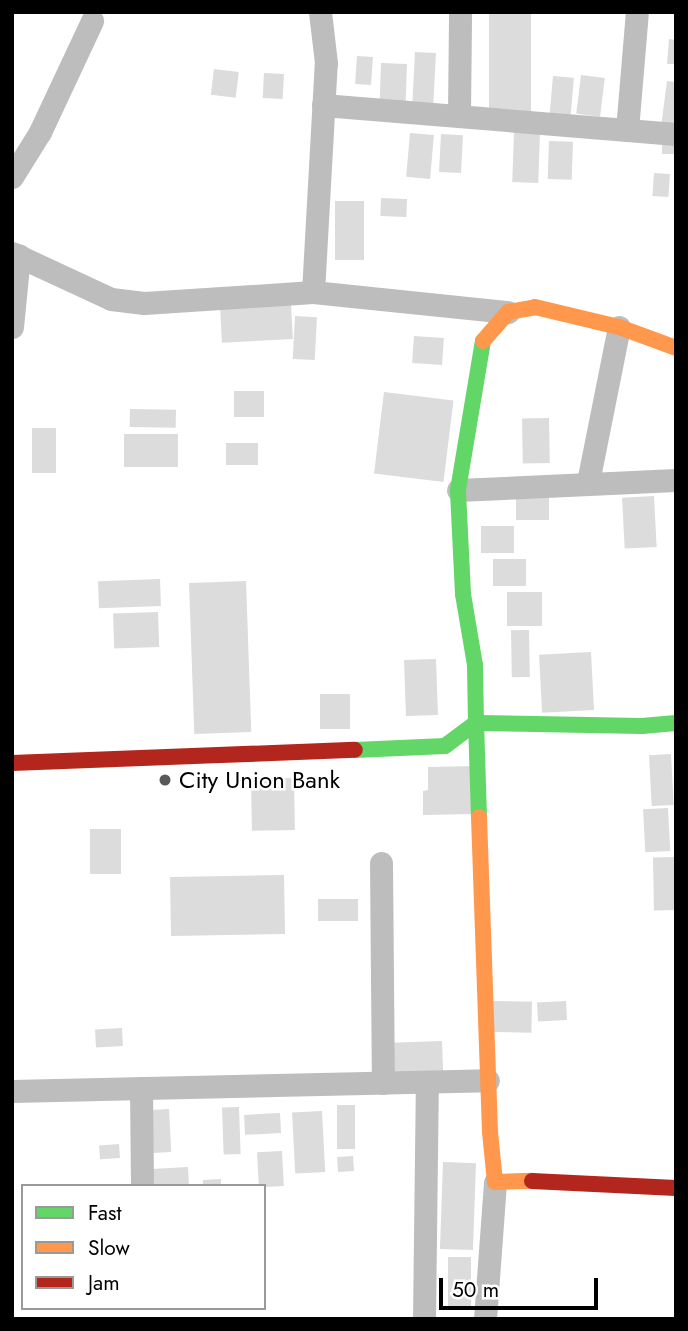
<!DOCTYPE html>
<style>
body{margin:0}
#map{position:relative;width:688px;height:1331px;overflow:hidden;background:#fff;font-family:Jost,sans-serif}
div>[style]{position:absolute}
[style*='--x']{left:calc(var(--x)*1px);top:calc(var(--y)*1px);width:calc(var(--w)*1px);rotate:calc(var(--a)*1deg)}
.building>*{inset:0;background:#dcdcdc;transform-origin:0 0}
.street>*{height:23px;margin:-11.5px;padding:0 11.5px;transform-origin:11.5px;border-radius:11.5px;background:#bdbdbd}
.fast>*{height:16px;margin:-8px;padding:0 8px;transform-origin:8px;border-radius:8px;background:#63d668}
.slow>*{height:16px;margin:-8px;padding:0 8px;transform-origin:8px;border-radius:8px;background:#ff974d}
.jam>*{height:16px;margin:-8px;padding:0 8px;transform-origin:8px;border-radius:8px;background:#b3261e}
.dots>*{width:19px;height:19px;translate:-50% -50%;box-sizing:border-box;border:4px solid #fff;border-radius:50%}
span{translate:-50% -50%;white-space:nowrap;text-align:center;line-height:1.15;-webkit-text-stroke:5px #fff;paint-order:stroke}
.poi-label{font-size:24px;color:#000}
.left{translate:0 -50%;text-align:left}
.frame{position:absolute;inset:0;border:14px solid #000;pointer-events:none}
.legend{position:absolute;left:21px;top:1184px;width:245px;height:126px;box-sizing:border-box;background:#fff;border:2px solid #999;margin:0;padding:9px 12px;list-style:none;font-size:21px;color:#000}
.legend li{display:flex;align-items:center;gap:14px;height:35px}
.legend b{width:35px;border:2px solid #999}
.scale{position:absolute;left:439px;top:1278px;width:159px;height:32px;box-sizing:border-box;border:4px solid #000;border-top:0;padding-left:9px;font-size:21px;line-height:24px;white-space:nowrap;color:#000;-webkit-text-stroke:5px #fff;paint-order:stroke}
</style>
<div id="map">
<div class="building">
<div style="left:489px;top:12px;width:42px;height:101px"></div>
<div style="clip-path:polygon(669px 39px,676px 40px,676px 64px,667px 64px)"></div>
<div style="left:415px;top:52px;width:21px;height:53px;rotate:3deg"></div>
<div style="left:357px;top:56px;width:16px;height:28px;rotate:4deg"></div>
<div style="left:381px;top:63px;width:26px;height:40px;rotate:2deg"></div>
<div style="left:214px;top:69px;width:25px;height:26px;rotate:7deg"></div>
<div style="left:264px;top:73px;width:20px;height:25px;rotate:3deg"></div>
<div style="left:581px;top:75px;width:24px;height:39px;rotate:7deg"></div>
<div style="left:553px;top:76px;width:21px;height:41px;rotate:5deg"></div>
<div style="clip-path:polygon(667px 81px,676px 82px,676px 129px,661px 127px)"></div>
<div style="left:514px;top:132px;width:26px;height:50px;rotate:2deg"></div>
<div style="left:410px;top:133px;width:24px;height:44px;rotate:5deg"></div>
<div style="left:441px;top:134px;width:22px;height:38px;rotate:3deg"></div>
<div style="left:549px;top:141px;width:24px;height:38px;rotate:2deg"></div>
<div style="left:662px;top:143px;width:14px;height:11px"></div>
<div style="left:654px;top:173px;width:16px;height:23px;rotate:4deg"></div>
<div style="left:381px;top:198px;width:26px;height:18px;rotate:2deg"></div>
<div style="left:335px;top:201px;width:29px;height:59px"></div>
<div style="left:291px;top:303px;width:36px;height:71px;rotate:87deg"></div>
<div style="left:295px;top:316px;width:22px;height:43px;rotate:3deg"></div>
<div style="left:414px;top:336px;width:30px;height:27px;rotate:4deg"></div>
<div style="left:264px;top:391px;width:26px;height:30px;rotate:90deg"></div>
<div style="left:384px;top:392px;width:70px;height:82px;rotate:7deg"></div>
<div style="left:130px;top:409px;width:46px;height:18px;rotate:1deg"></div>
<div style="left:549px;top:418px;width:45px;height:27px;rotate:89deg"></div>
<div style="left:32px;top:428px;width:24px;height:45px"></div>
<div style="left:178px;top:434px;width:33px;height:54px;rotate:90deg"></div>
<div style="left:226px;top:443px;width:32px;height:22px"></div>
<div style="left:549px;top:496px;width:24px;height:33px;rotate:90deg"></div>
<div style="left:654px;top:496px;width:51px;height:32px;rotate:87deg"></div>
<div style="left:481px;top:526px;width:33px;height:27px"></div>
<div style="left:526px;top:559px;width:27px;height:33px;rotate:90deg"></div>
<div style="left:160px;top:579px;width:27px;height:62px;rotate:88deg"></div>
<div style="left:246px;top:581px;width:151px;height:57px;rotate:88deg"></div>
<div style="left:507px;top:592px;width:35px;height:34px"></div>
<div style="left:158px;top:612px;width:35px;height:45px;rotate:88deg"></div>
<div style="left:529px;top:630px;width:47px;height:18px;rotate:89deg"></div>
<div style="left:591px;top:652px;width:58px;height:52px;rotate:87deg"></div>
<div style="left:436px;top:659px;width:56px;height:32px;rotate:88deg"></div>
<div style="left:320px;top:694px;width:30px;height:35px"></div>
<div style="left:671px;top:754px;width:51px;height:22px;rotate:87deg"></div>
<div style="clip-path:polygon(475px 766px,475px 814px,423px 815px,423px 791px,428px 790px,428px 767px)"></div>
<div style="left:294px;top:778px;width:52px;height:43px;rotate:89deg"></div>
<div style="left:668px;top:808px;width:43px;height:25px;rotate:87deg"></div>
<div style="left:90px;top:829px;width:31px;height:45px"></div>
<div style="left:675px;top:857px;width:53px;height:22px;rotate:89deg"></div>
<div style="left:284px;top:875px;width:59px;height:114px;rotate:89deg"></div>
<div style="left:358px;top:899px;width:22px;height:40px;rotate:90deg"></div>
<div style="left:492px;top:1001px;width:40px;height:31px;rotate:1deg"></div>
<div style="left:566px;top:1001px;width:19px;height:29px;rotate:87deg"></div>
<div style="left:122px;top:1028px;width:18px;height:27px;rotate:87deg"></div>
<div style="left:442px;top:1041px;width:31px;height:51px;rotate:88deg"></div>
<div style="left:337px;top:1105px;width:18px;height:44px"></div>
<div style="left:239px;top:1107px;width:47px;height:17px;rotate:88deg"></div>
<div style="left:169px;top:1109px;width:43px;height:19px;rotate:87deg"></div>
<div style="left:322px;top:1111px;width:61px;height:30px;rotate:87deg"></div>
<div style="left:280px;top:1113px;width:20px;height:36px;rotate:87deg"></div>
<div style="left:119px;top:1144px;width:14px;height:20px;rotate:86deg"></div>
<div style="left:282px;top:1151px;width:35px;height:25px;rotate:87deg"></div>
<div style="left:353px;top:1156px;width:15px;height:16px;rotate:86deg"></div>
<div style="left:443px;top:1162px;width:33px;height:87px;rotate:2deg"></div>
<div style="left:188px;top:1167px;width:19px;height:41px;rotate:87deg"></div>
<div style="clip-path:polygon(221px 1179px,221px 1186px,203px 1186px,203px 1180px)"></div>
<div style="left:448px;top:1257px;width:23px;height:52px"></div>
</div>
<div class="street">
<div style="--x:323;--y:105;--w:354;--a:4.7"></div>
<div style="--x:459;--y:114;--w:102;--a:-89.4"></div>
<div style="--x:627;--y:130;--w:118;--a:-85.2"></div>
<div style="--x:12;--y:177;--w:53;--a:-58.1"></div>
<div style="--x:40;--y:132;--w:123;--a:-64.9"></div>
<div style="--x:12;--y:253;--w:109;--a:24.9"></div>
<div style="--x:111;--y:299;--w:33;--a:7"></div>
<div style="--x:144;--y:303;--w:169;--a:-3.7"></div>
<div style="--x:313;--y:292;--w:196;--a:5.9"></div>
<div style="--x:313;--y:292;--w:229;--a:-86.8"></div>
<div style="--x:326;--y:63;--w:51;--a:-96.7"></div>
<div style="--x:12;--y:327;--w:72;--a:-84.4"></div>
<div style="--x:588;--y:482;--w:158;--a:-78.7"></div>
<div style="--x:458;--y:490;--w:218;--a:-2.6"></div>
<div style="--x:381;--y:863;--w:220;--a:89.5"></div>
<div style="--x:141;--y:1088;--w:98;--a:89.4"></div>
<div style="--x:12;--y:1091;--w:476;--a:-1.3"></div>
<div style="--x:424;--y:1319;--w:237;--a:-89.3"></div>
<div style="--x:485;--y:1319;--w:137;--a:-85.8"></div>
</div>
<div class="fast">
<div style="--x:355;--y:750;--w:90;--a:-2.5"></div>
<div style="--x:445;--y:746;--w:39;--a:-37"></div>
<div style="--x:476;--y:723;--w:58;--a:-91"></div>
<div style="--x:475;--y:665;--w:72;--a:-99.6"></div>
<div style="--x:463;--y:594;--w:104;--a:-92.8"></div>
<div style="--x:458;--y:490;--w:151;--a:-80.5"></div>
<div style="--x:479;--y:817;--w:94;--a:-91.8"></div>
<div style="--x:476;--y:723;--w:166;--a:1"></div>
<div style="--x:642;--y:726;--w:34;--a:-5"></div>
</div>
<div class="slow">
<div style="--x:483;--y:341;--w:38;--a:-49"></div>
<div style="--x:508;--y:312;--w:27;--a:-10"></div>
<div style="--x:535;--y:307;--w:86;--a:13.4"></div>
<div style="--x:619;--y:327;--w:61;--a:20.2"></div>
<div style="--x:479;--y:817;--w:315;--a:88"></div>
<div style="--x:490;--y:1132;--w:50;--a:84.3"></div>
<div style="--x:495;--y:1182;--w:37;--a:-2"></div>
</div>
<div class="jam">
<div style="--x:12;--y:763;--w:343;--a:-2.2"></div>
<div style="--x:532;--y:1181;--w:144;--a:2.8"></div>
</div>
<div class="dots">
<div style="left:165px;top:780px;background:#595959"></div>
</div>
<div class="poi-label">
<span class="left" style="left:179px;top:780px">City Union Bank</span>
</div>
<div class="frame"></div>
<ul class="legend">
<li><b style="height:9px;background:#63d668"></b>Fast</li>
<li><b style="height:9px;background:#ff974d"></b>Slow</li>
<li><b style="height:9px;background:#b3261e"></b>Jam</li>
</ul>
<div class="scale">50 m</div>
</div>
